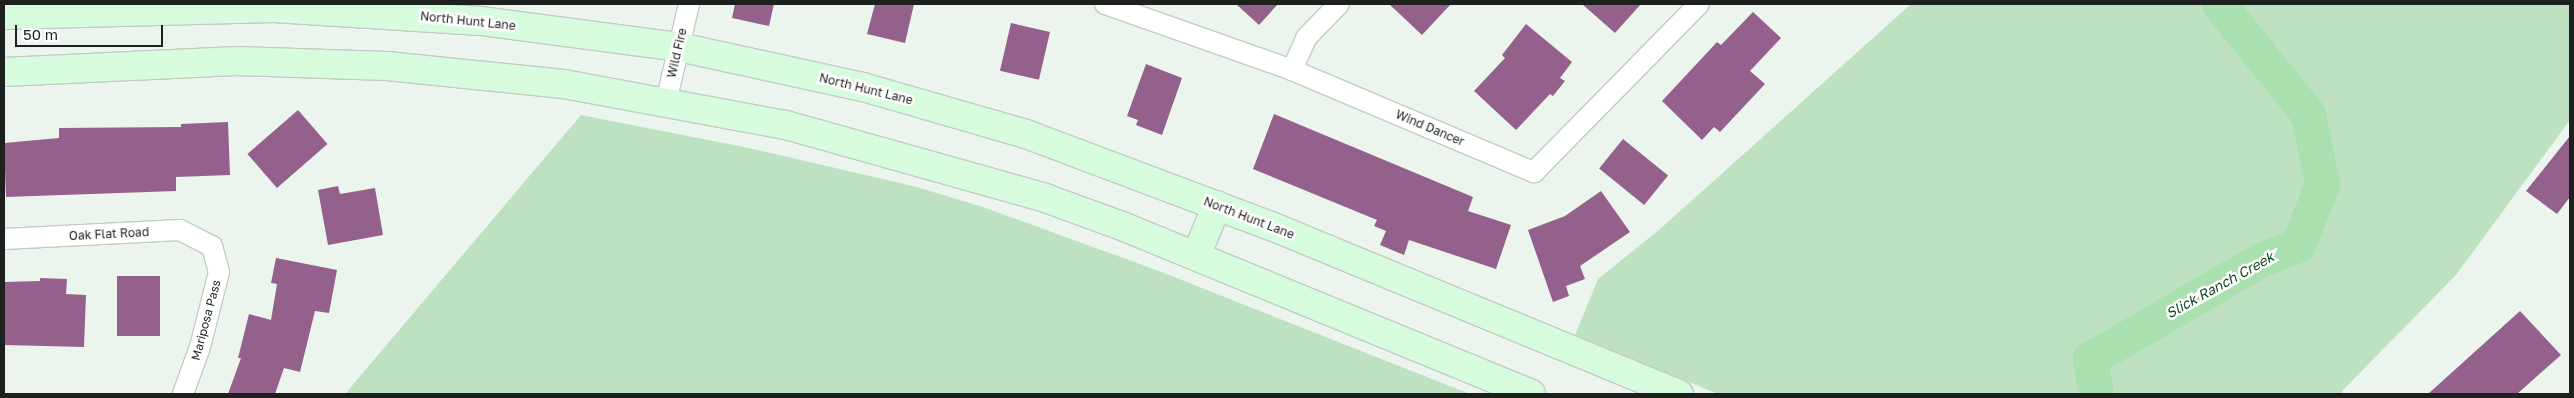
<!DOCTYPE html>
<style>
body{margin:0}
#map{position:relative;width:2574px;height:398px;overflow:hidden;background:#ecf5ed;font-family:"Golos Text",sans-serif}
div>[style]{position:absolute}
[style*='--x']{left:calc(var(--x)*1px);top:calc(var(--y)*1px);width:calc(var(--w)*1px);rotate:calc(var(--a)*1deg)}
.green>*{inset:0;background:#bee1c1}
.river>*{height:35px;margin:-17.5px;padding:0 17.5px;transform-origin:17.5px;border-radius:17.5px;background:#aae0af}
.building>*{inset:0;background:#94618c;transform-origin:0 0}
.roads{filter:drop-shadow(1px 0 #c3ccc4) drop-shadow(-1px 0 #c3ccc4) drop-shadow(0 1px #c3ccc4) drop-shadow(0 -1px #c3ccc4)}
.street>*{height:20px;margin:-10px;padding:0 10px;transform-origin:10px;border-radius:10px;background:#fff}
.secondary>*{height:28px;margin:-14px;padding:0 14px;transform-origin:14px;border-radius:14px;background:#d7fbdd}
span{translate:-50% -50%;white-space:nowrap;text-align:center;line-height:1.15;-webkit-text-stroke:5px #fff;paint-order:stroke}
.street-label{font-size:12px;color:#1d211e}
.water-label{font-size:14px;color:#104b1e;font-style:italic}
.frame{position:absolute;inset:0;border:5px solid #1d211e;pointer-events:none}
.scale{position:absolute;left:15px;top:25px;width:148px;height:22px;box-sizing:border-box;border:2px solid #1d211e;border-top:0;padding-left:6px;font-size:15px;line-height:18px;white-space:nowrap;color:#1d211e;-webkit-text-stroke:4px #fff;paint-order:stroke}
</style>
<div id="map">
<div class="green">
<div style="clip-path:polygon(1911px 4px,2570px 4px,2570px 120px,2456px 275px,2342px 391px,2343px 394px,1718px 394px,1575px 335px,1598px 279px,1660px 229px)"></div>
<div style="clip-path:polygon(581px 115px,749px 148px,913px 186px,983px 207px,1159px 271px,1470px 394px,345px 394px)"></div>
</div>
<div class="river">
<div style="--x:2096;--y:394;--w:36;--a:-100"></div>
<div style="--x:2090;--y:359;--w:197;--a:-30.2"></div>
<div style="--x:2260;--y:260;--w:41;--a:-21.5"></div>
<div style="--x:2298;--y:245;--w:66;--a:-68.5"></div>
<div style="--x:2322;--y:184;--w:71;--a:-101.3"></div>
<div style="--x:2308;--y:114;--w:141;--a:-129"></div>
</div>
<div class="building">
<div style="clip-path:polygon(735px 4px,774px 4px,769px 26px,732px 18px)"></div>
<div style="clip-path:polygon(875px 4px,914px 4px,905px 43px,867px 34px)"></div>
<div style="clip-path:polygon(1236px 4px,1278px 4px,1259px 25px)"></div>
<div style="clip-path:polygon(1389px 4px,1451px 4px,1422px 35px)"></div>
<div style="clip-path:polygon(1582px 4px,1641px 4px,1615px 33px)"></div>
<div style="clip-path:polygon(1753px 12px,1781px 38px,1750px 71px,1765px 84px,1720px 132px,1714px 127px,1702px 140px,1662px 101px,1717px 42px,1721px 45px)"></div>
<div style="left:1011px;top:23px;width:40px;height:49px;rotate:13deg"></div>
<div style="clip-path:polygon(1526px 24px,1572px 62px,1560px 78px,1565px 81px,1553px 96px,1550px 94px,1516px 130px,1474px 91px,1505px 58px,1502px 55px)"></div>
<div style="clip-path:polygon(1146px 64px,1182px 78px,1162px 135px,1136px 125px,1138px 120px,1127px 116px)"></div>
<div style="left:298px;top:110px;width:45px;height:67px;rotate:49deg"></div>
<div style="clip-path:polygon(1274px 114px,1473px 197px,1468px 211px,1511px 225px,1496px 269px,1409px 240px,1404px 255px,1380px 245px,1386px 231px,1374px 226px,1377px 220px,1253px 169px)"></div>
<div style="clip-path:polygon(228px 122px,230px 175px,176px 177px,176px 191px,6px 197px,4px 143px,59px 138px,59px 128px,181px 127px,181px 124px)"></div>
<div style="clip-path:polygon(2570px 136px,2570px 197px,2557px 214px,2526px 191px)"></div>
<div style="left:1623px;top:139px;width:58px;height:38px;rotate:39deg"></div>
<div style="clip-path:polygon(338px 186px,340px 194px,375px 188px,383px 235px,328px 245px,318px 190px)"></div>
<div style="clip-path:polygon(1601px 191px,1630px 232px,1580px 266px,1585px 279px,1566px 286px,1569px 296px,1553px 302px,1528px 230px,1565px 216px)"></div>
<div style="clip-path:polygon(276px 258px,337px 270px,329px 313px,315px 311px,300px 372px,284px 368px,275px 394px,228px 394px,241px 358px,238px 358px,249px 314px,271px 320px,277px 284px,271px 283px)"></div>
<div style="left:117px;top:276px;width:43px;height:60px"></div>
<div style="clip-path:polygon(40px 278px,67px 279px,66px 294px,86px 295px,84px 347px,4px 345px,4px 282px,40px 281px)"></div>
<div style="clip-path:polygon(2520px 311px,2561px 355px,2517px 394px,2428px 394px)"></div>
</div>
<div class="roads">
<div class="street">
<div style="--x:1105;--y:4;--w:198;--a:19.4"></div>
<div style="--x:1292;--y:70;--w:263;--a:22.9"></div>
<div style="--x:1534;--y:172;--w:235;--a:-45.5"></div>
<div style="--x:1292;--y:70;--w:35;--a:-66"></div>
<div style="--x:1306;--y:38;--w:47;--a:-45.9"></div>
<div style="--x:666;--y:102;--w:101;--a:-76.8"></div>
<div style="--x:4;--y:239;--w:176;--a:-2.9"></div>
<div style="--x:180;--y:230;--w:36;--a:27"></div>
<div style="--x:212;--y:246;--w:27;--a:75"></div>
<div style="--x:219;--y:272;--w:77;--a:104.2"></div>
<div style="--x:200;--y:347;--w:50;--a:109.9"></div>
</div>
<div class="secondary">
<div style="--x:4;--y:15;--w:270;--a:-1.5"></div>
<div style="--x:274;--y:8;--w:207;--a:3.6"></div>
<div style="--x:481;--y:21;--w:200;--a:7.5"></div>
<div style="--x:679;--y:47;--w:188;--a:12.3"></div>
<div style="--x:863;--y:87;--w:170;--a:16.1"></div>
<div style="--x:1026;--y:134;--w:262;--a:20.6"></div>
<div style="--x:1271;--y:226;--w:441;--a:22.4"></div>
<div style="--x:4;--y:72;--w:233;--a:-2.7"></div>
<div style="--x:237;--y:61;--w:150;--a:1.9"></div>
<div style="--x:387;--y:66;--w:178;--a:5.8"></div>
<div style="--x:564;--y:84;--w:226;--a:10.5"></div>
<div style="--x:786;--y:125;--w:269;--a:15.7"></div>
<div style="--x:1045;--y:198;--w:82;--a:20"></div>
<div style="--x:1122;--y:226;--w:442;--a:22.3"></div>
<div style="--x:1196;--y:256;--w:55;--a:-67.6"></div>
</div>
</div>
<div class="street-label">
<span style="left:468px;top:21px;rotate:6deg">North Hunt Lane</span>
<span style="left:677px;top:53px;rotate:-77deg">Wild Fire</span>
<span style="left:866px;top:89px;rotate:14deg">North Hunt Lane</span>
<span style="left:1430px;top:128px;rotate:23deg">Wind Dancer</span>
<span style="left:1249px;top:218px;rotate:21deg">North Hunt Lane</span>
<span style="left:109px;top:234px;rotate:-3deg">Oak Flat Road</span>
<span style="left:206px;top:320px;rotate:-75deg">Mariposa Pass</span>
</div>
<div class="water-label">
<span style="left:2220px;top:285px;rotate:-29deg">Slick Ranch Creek</span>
</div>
<div class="frame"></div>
<div class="scale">50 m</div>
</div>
